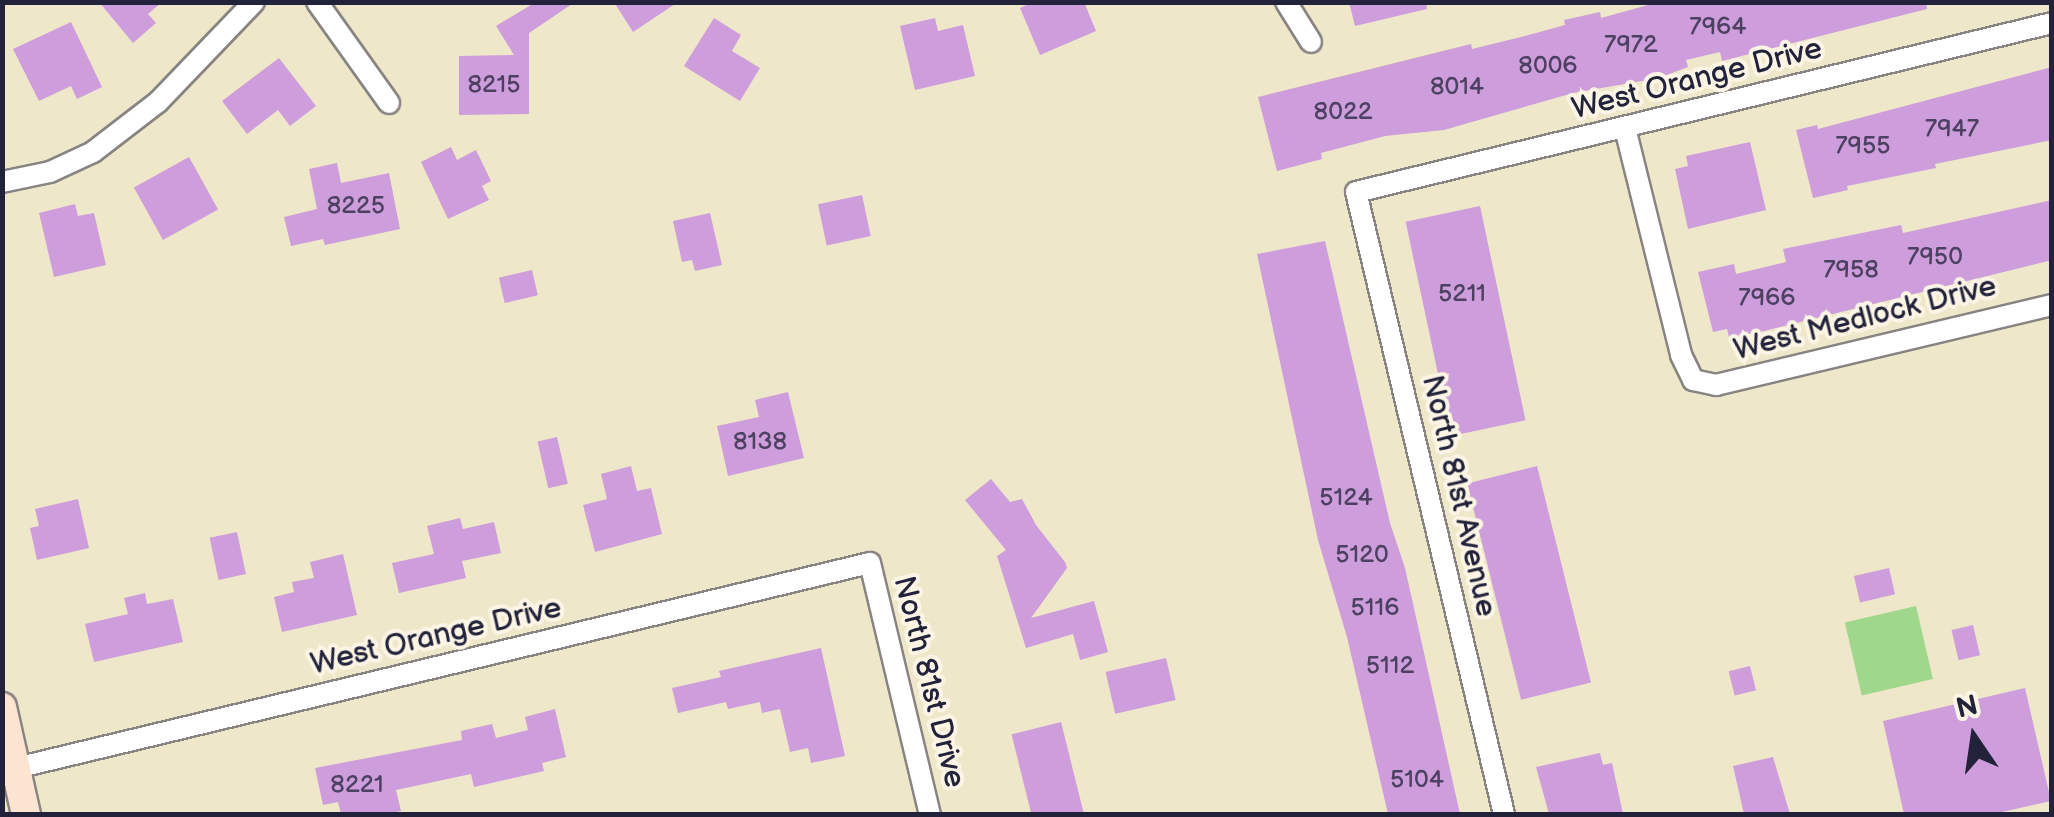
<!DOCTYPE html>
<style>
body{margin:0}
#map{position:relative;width:2054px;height:817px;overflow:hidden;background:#eee7ca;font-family:"Balsamiq Sans",sans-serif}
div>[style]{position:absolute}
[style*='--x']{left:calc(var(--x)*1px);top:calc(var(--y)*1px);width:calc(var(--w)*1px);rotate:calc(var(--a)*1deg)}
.green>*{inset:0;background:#9fd88a;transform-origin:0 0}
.building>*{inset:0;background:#ce9ddb;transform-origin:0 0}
.roads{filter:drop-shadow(2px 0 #888482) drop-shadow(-2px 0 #888482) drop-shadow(0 2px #888482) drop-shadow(0 -2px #888482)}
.street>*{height:20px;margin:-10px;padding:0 10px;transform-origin:10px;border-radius:10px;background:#fff}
.secondary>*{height:28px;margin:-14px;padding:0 14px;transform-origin:14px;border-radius:14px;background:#fde4d1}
span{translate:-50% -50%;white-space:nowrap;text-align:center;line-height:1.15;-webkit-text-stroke:8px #fcf5e5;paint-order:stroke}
.number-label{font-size:25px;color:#4d4163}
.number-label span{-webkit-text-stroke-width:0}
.street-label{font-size:30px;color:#22223b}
.frame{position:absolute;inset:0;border:5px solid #22223b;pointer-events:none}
.north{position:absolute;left:1924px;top:687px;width:100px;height:100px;-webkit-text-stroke:8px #fcf5e5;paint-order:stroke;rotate:347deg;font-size:28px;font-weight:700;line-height:40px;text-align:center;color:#22223b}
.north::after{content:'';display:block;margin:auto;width:35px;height:45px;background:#22223b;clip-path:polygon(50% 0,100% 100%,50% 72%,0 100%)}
</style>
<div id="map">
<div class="green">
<div style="left:1916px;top:606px;width:75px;height:73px;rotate:77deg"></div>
</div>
<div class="building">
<div style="clip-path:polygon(99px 2px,162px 2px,148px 14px,156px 23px,133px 43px)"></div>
<div style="clip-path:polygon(536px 2px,575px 2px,529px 33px,529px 114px,459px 115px,459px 56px,514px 55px,496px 26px)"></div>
<div style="clip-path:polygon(614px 2px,678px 2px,633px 32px)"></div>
<div style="clip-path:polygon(1033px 2px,1084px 2px,1096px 31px,1040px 55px,1020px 8px)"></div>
<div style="clip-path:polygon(1349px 2px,1426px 2px,1427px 9px,1355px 26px)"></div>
<div style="clip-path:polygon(1659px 2px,1926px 2px,1927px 9px,1722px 61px,1720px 52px,1686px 60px,1688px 67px,1659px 78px,1573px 93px,1444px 130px,1385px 136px,1321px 153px,1322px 159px,1277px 171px,1258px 97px,1471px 44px,1472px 49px,1521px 37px,1565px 25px,1564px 20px,1600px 12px,1601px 18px)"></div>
<div style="clip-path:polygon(714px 18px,741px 35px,732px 51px,760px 68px,740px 101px,684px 66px)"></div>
<div style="clip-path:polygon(935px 18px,938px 31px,963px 25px,975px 76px,915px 90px,900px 26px)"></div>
<div style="clip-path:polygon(71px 22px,102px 87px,77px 99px,71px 86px,39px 101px,13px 49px)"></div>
<div style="clip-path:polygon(279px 58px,316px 106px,290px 126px,278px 110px,247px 134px,222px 101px)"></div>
<div style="clip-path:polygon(2052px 67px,2052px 140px,1935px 164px,1936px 168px,1847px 186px,1848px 190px,1813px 198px,1796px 130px,1817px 125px,1818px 129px)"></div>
<div style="clip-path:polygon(1750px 142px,1766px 210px,1688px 229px,1675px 169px,1688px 166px,1686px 156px)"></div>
<div style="clip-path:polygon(451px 147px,457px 160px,476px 150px,491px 181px,482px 186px,489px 200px,448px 219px,421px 162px)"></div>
<div style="left:189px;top:157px;width:60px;height:63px;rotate:61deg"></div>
<div style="clip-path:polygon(337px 163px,341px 183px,389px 173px,400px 229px,325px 245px,323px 239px,291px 246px,284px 217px,317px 209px,309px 169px)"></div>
<div style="left:862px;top:195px;width:42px;height:45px;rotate:78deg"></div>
<div style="clip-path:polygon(2052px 200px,2052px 260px,1756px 333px,1729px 337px,1727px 329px,1713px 332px,1698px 272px,1734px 264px,1736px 274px,1786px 262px,1783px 249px,1901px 225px,1903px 233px)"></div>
<div style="clip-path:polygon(75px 204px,78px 216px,94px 213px,106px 265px,54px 277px,39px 213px)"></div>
<div style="left:1480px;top:206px;width:219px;height:76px;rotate:78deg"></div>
<div style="clip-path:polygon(710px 213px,722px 265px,695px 271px,692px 260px,682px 262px,673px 221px)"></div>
<div style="clip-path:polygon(1325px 241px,1390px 523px,1405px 568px,1460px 814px,1388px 814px,1347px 637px,1318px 540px,1257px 254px)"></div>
<div style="left:532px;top:270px;width:26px;height:34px;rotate:77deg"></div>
<div style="clip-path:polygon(788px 392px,804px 458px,728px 476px,717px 426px,759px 417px,755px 400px)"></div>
<div style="left:557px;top:437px;width:48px;height:20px;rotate:77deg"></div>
<div style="clip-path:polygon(631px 466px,637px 491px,651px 488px,662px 534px,595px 552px,583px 505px,607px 499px,601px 474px)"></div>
<div style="left:1537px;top:466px;width:223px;height:72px;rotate:76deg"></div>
<div style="clip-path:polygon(991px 479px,1010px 502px,1022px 499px,1036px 525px,1065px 562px,1067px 568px,1031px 618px,1094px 601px,1108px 652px,1080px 660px,1073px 634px,1026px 648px,997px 556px,1006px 550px,965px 500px)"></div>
<div style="clip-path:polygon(78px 499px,89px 548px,37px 560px,30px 528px,39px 526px,35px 509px)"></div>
<div style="clip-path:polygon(460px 518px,463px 529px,494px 522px,501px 553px,462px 561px,466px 578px,399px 593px,392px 563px,434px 554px,427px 526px)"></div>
<div style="left:237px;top:532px;width:43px;height:28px;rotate:78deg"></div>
<div style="clip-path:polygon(343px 554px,357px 615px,282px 632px,274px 597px,294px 592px,292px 582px,314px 578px,310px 562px)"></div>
<div style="left:1889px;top:568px;width:27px;height:36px;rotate:77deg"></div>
<div style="clip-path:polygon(145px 593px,147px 604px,173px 599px,183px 642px,94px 662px,85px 624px,128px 614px,124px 598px)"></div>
<div style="left:1973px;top:625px;width:31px;height:22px;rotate:77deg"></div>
<div style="clip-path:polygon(821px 648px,845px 756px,811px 763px,808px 748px,790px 752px,780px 709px,762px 713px,760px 702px,728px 709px,726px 702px,678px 713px,672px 688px,721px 677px,719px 671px)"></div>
<div style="left:1166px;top:658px;width:43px;height:62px;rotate:77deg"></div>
<div style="left:1750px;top:666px;width:25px;height:22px;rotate:76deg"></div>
<div style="clip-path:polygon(2025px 688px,2051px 801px,1993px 814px,1904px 814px,1883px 721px)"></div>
<div style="clip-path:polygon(555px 709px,566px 757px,542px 763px,544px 771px,474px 787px,471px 774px,396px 790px,401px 811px,387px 814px,341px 814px,338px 802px,323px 805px,315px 768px,462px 740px,461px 731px,492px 724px,496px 738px,528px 730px,525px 717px)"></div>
<div style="left:1061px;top:722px;width:93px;height:51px;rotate:76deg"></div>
<div style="clip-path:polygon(1600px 753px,1603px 765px,1612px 763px,1623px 814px,1549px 814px,1536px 767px)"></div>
<div style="clip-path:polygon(1773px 757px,1790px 814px,1744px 814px,1733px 766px)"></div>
</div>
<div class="roads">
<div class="street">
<div style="--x:317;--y:2;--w:124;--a:54.5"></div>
<div style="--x:1286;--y:2;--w:47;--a:58"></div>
<div style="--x:1625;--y:128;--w:234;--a:76.1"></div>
<div style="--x:1681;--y:355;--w:28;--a:64"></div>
<div style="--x:1693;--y:380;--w:24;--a:12"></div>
<div style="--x:1716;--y:385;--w:345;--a:-13.4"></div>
<div style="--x:2;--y:182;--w:49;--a:-11.8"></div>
<div style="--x:50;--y:172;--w:47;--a:-24.9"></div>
<div style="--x:93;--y:152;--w:82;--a:-37.6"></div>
<div style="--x:158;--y:102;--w:139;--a:-46.2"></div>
<div style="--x:16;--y:768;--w:878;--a:-13.5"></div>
<div style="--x:870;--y:563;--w:258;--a:76.6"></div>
<div style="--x:1504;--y:814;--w:639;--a:-103.38"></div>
<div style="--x:1356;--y:192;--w:716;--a:-13.65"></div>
</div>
<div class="secondary">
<div style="--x:2;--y:707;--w:110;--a:77.4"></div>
</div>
</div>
<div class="number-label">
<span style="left:1718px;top:27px">7964</span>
<span style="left:1631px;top:45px">7972</span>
<span style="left:1548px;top:66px">8006</span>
<span style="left:494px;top:85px">8215</span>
<span style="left:1457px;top:87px">8014</span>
<span style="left:1343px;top:112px">8022</span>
<span style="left:1952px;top:129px">7947</span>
<span style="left:1863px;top:146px">7955</span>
<span style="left:356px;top:206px">8225</span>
<span style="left:1935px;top:257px">7950</span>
<span style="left:1851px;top:270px">7958</span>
<span style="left:1462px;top:294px">5211</span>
<span style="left:1767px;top:298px">7966</span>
<span style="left:760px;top:442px">8138</span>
<span style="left:1346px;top:498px">5124</span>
<span style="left:1362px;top:555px">5120</span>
<span style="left:1375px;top:608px">5116</span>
<span style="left:1390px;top:666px">5112</span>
<span style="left:1417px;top:780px">5104</span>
<span style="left:357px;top:785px">8221</span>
</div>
<div class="street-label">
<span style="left:1697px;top:79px;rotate:-14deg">West Orange Drive</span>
<span style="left:1865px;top:318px;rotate:-14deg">West Medlock Drive</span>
<span style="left:1459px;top:496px;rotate:77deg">North 81st Avenue</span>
<span style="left:436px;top:636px;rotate:-13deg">West Orange Drive</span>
<span style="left:929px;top:682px;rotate:76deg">North 81st Drive</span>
</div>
<div class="frame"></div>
<div class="north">N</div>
</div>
